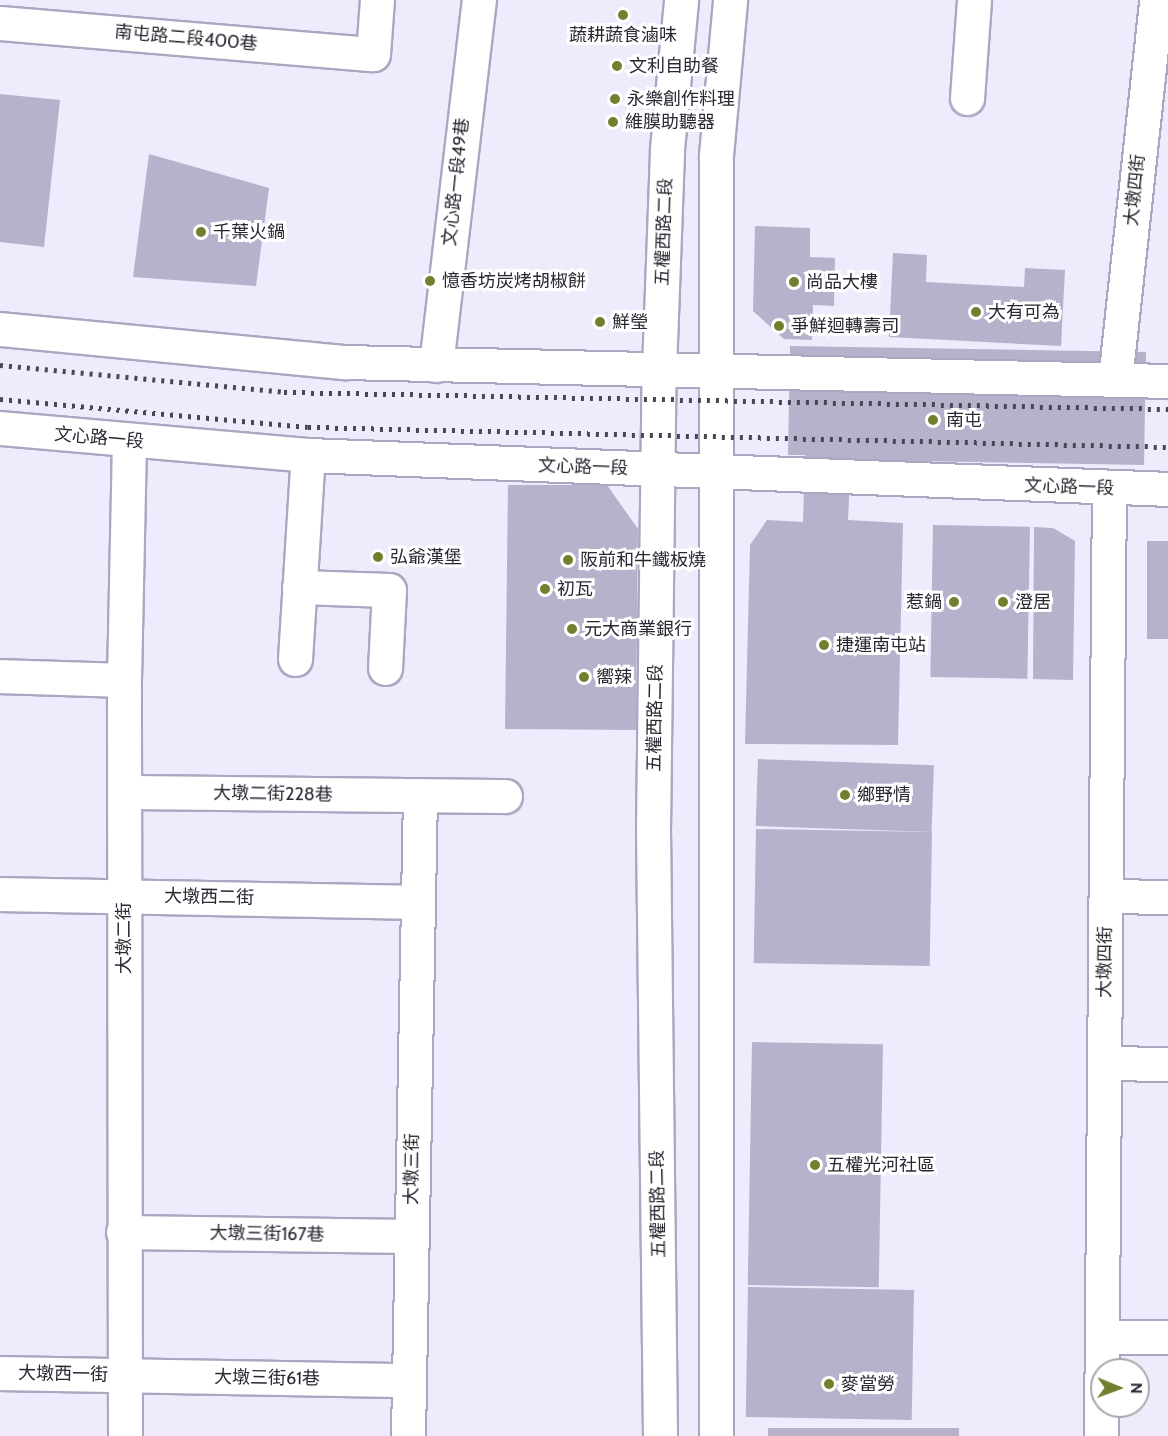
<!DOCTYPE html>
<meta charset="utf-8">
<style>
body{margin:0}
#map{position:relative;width:1168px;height:1436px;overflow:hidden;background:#efebfc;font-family:Cabin,"Noto Sans TC",sans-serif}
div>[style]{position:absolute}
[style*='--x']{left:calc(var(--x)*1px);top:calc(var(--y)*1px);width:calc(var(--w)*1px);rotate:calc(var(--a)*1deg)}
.building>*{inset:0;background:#b7b1cc;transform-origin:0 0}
.roads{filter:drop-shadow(2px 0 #aca7c1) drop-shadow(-2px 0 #aca7c1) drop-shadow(0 2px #aca7c1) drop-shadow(0 -2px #aca7c1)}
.minor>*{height:33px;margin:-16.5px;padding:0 16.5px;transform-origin:16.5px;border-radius:16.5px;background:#fff}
.major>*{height:33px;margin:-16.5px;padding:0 16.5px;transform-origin:16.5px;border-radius:16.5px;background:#fff}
.rail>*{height:4.5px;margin-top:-2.25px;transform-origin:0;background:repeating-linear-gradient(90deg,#484651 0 3px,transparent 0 9px)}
.dots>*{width:16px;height:16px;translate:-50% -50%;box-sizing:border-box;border:3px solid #fff;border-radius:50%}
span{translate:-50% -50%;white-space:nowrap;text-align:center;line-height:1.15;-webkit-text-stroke:6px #fff;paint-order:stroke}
.poi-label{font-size:18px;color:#292731}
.left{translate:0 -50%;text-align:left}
.right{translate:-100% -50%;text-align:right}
.street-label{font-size:18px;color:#292731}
.north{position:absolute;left:1090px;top:1358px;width:60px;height:60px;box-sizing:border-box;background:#fff;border:2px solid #a9a9ad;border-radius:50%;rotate:91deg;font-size:16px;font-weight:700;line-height:24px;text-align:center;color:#292731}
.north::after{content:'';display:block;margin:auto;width:21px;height:27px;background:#70802e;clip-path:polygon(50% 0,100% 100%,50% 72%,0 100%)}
</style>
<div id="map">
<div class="building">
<div style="clip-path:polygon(0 94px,60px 100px,44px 247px,0 242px)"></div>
<div style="clip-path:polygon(149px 154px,269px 188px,256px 286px,133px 277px)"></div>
<div style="clip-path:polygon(755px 226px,810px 228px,810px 257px,835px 258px,834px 306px,813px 305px,812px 340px,784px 339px,753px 311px)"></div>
<div style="clip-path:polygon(893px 253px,927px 255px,926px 282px,1024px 287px,1025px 268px,1065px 270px,1061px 346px,889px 337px)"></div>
<div style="clip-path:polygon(790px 346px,1146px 352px,1144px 465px,851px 460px,848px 520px,903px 523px,898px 745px,745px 744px,750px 545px,767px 520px,803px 522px,805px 455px,788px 455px)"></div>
<div style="clip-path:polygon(508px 485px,607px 485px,638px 529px,636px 730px,505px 729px)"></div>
<div style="left:933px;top:525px;width:97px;height:152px;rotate:1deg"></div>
<div style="clip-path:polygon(1034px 527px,1053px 528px,1075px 541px,1073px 680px,1033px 679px)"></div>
<div style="left:1147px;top:541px;width:21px;height:98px"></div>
<div style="left:758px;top:759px;width:176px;height:67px;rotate:2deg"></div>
<div style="left:756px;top:829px;width:176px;height:134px;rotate:1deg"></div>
<div style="left:752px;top:1042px;width:131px;height:243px;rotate:1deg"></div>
<div style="left:748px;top:1287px;width:166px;height:130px;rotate:1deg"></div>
<div style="left:768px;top:1428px;width:191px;height:8px"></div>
</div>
<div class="roads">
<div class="minor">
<div style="--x:0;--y:23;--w:374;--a:4.8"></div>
<div style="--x:373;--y:54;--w:54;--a:-85.8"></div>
<div style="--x:967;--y:98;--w:98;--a:-85.9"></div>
<div style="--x:436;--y:365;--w:368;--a:-83.3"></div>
<div style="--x:1115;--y:380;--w:382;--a:-83.8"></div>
<div style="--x:299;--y:587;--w:90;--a:1.9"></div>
<div style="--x:389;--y:590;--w:78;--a:92.9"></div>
<div style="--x:295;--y:659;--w:204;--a:-86.4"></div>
<div style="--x:0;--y:676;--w:124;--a:1.8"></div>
<div style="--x:126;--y:792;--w:379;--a:0.6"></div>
<div style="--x:0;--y:894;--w:418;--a:1.1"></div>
<div style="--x:1106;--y:896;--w:62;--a:0.9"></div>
<div style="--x:1104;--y:1063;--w:64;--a:0.9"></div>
<div style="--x:123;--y:1232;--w:288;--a:0.8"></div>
<div style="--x:1102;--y:1337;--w:66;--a:0"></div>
<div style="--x:0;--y:1373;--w:408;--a:1"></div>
<div style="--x:125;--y:1436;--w:756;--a:-90.08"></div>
<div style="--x:124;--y:680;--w:239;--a:-88.8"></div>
<div style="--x:408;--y:1436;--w:641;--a:-88.93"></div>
<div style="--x:1101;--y:1436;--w:947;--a:-89.52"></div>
</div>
<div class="major">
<div style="--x:0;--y:329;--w:346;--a:5.5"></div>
<div style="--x:344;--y:362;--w:824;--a:1.32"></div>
<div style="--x:0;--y:428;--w:309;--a:5"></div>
<div style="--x:308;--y:455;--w:861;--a:2.26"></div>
<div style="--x:660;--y:1436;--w:605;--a:-90.66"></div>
<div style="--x:653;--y:831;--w:461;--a:-89.3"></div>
<div style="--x:659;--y:370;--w:221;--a:-87.9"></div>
<div style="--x:667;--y:149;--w:150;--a:-84.6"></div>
<div style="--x:716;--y:1436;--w:1281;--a:-90"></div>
<div style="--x:716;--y:155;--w:156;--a:-84.8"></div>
</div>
</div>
<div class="rail">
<div style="--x:0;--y:365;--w:285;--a:5.4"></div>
<div style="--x:284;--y:392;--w:884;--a:1.1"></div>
<div style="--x:0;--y:399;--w:309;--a:5.2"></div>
<div style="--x:308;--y:427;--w:860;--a:1.33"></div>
</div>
<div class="dots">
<div style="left:623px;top:15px;background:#70802e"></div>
<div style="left:617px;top:66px;background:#70802e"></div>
<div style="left:615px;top:99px;background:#70802e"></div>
<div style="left:613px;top:122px;background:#70802e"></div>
<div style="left:201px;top:232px;background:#70802e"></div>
<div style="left:430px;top:281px;background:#70802e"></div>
<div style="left:794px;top:282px;background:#70802e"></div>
<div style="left:976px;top:312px;background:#70802e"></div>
<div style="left:600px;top:322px;background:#70802e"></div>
<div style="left:779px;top:326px;background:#70802e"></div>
<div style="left:933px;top:420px;background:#70802e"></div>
<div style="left:378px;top:557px;background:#70802e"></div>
<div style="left:568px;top:560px;background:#70802e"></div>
<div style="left:545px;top:589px;background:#70802e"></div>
<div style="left:954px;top:602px;background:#70802e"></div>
<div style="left:1003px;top:602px;background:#70802e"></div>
<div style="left:572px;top:629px;background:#70802e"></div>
<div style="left:824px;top:645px;background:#70802e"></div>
<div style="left:584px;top:677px;background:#70802e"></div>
<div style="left:845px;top:795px;background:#70802e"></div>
<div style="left:815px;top:1165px;background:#70802e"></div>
<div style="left:829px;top:1384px;background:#70802e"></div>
</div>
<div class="poi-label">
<span style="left:623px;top:35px">蔬耕蔬食滷味</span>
<span class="left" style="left:629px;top:66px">文利自助餐</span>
<span class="left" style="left:627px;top:99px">永樂創作料理</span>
<span class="left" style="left:625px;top:122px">維膜助聽器</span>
<span class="left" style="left:213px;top:232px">千葉火鍋</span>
<span class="left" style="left:442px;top:281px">憶香坊炭烤胡椒餅</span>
<span class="left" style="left:806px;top:282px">尚品大樓</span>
<span class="left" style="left:988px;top:312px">大有可為</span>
<span class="left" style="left:612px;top:322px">鮮瑩</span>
<span class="left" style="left:791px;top:326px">爭鮮迴轉壽司</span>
<span class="left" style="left:946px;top:420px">南屯</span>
<span class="left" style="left:390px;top:557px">弘爺漢堡</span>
<span class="left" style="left:580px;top:560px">阪前和牛鐵板燒</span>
<span class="left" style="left:557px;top:589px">初瓦</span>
<span class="right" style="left:942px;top:602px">惹鍋</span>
<span class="left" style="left:1015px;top:602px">澄居</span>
<span class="left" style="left:584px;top:629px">元大商業銀行</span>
<span class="left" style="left:836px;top:645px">捷運南屯站</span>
<span class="left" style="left:596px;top:677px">嚮辣</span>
<span class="left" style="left:857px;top:795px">鄉野情</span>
<span class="left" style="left:827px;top:1165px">五權光河社區</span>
<span class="left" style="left:841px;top:1384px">麥當勞</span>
</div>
<div class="street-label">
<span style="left:186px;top:38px;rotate:5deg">南屯路二段400巷</span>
<span style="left:456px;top:182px;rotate:-84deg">文心路一段49巷</span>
<span style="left:1135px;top:190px;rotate:-84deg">大墩四街</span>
<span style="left:664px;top:232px;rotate:-88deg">五權西路二段</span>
<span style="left:99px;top:438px;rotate:5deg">文心路一段</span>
<span style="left:583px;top:467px;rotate:2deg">文心路一段</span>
<span style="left:1069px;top:487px;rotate:2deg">文心路一段</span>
<span style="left:655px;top:718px;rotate:-89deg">五權西路二段</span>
<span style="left:273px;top:794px;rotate:1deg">大墩二街228巷</span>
<span style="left:209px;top:897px;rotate:1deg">大墩西二街</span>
<span style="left:124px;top:938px;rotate:-90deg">大墩二街</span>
<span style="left:1105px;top:962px;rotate:-89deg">大墩四街</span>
<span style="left:412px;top:1169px;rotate:-89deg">大墩三街</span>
<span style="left:658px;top:1204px;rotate:-91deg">五權西路二段</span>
<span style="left:267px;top:1234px;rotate:1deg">大墩三街167巷</span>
<span style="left:63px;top:1374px;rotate:1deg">大墩西一街</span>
<span style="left:267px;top:1378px;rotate:1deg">大墩三街61巷</span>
</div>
<div class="north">N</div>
</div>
